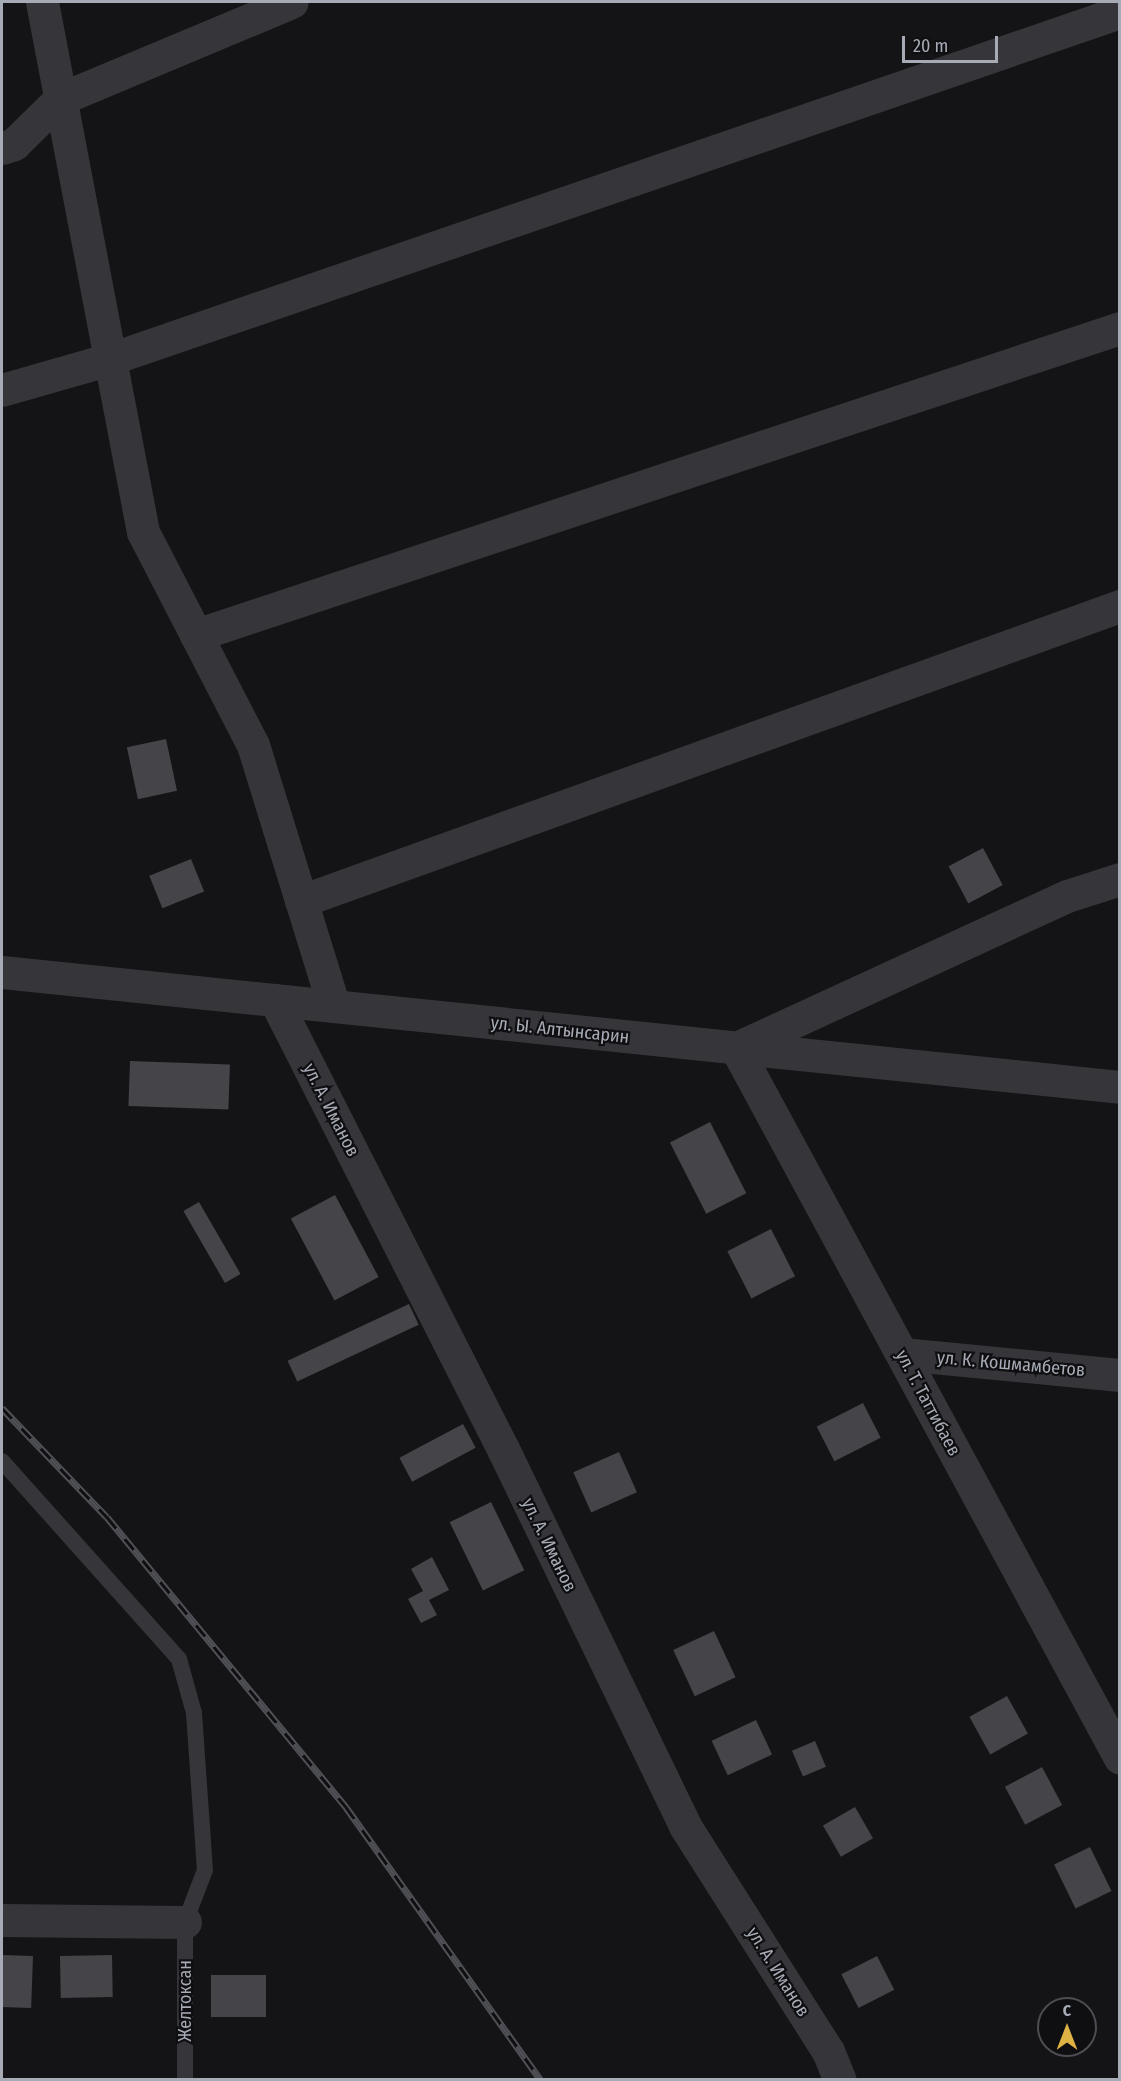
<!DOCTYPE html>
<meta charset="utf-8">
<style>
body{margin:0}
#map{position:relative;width:1121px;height:2081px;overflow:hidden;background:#141416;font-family:"Fira Sans Condensed",sans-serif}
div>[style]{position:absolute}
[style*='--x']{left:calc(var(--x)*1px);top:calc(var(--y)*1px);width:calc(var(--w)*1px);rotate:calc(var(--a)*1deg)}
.building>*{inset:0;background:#444449;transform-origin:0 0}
.service>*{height:16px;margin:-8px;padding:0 8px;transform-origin:8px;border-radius:8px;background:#36363a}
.minor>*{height:33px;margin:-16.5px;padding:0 16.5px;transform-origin:16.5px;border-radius:16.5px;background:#36363a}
.tertiary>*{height:33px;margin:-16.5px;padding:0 16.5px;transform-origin:16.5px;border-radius:16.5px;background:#36363a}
.rail>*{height:7px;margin-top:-3.5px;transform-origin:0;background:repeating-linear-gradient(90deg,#0f0f11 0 14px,#4f5055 0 28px);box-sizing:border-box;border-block:2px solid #4f5055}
span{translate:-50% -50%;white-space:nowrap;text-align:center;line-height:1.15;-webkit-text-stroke:4.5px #0f0f11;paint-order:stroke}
.street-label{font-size:18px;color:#a7abb5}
.frame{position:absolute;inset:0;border:3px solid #a7abb5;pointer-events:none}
.north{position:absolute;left:1037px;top:1997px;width:60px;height:60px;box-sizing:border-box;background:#0f0f11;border:2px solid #4c4d53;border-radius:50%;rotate:0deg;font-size:16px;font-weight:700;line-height:24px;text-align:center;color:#a7abb5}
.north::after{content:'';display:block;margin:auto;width:21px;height:27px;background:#dfb343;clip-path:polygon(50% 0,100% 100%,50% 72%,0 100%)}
.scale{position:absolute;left:902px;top:36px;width:96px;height:27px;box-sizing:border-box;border:3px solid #a7abb5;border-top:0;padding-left:8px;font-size:18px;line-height:21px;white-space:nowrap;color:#a7abb5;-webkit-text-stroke:4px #0f0f11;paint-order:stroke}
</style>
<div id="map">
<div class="building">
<div style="left:166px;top:739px;width:53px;height:40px;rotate:78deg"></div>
<div style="left:983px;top:848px;width:42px;height:39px;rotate:62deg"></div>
<div style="left:191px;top:859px;width:35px;height:45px;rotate:68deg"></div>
<div style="left:130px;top:1061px;width:100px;height:45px;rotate:2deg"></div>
<div style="left:710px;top:1122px;width:80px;height:45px;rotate:63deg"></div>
<div style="left:335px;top:1195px;width:93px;height:50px;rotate:62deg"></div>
<div style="left:199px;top:1202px;width:83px;height:18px;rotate:60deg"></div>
<div style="left:771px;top:1229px;width:53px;height:49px;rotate:63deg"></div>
<div style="left:409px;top:1304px;width:23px;height:134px;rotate:65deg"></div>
<div style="left:863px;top:1403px;width:39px;height:52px;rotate:63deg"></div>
<div style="left:463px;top:1424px;width:27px;height:72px;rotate:62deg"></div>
<div style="left:619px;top:1452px;width:44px;height:50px;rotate:66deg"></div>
<div style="left:491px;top:1502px;width:76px;height:46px;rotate:64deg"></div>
<div style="clip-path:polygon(432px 1557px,449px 1590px,429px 1600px,437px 1615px,421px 1623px,408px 1599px,423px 1591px,411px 1569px)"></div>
<div style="left:714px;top:1631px;width:51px;height:45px;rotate:65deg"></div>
<div style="left:1007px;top:1696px;width:43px;height:43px;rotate:61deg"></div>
<div style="left:756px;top:1720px;width:38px;height:49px;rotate:65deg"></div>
<div style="left:815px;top:1741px;width:28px;height:25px;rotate:67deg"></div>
<div style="left:1042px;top:1767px;width:43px;height:42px;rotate:62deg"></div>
<div style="left:855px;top:1807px;width:36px;height:37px;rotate:60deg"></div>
<div style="left:1090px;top:1847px;width:49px;height:40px;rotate:64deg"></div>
<div style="left:2px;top:1955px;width:31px;height:52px;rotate:2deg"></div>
<div style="left:112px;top:1955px;width:42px;height:52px;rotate:89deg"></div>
<div style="left:877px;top:1956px;width:38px;height:40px;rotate:63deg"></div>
<div style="left:211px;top:1975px;width:55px;height:42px"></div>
</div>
<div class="service">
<div style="--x:2;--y:1461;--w:266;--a:48.2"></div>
<div style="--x:179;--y:1659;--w:56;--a:74.5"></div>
<div style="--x:194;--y:1713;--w:157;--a:86"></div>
<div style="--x:205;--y:1870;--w:56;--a:111"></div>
<div style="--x:185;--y:1922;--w:158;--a:90"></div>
</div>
<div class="minor">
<div style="--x:42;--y:2;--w:540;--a:79.21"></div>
<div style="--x:143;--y:532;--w:240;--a:62.7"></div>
<div style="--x:253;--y:745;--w:273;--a:72.8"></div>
<div style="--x:2;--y:148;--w:13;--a:-18"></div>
<div style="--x:14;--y:144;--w:64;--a:-44.4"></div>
<div style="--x:60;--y:99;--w:251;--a:-22.7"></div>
<div style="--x:2;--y:390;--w:112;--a:-16"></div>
<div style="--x:110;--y:359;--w:1068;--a:-18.96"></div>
<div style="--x:196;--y:635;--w:974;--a:-18.38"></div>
<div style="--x:1120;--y:879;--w:56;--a:162.2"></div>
<div style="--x:1067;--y:896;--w:364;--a:155.3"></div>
<div style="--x:736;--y:1048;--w:807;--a:61.59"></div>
<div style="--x:301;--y:901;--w:871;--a:-19.81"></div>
<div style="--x:275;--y:1000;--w:504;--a:63.08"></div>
<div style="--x:503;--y:1449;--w:419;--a:64.2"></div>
<div style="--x:685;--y:1826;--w:267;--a:57.6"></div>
<div style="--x:828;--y:2051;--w:31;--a:68"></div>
<div style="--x:902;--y:1354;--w:219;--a:5.5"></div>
<div style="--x:2;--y:1920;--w:183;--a:0.6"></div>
</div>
<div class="tertiary">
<div style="--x:2;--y:972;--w:1124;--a:5.87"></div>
</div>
<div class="rail">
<div style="--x:2;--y:1408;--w:151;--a:46.1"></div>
<div style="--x:107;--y:1517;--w:376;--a:50.5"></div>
<div style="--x:346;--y:1807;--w:335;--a:54.5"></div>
</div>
<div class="street-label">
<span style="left:560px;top:1030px;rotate:6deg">ул. Ы. Алтынсарин</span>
<span style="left:331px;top:1110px;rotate:63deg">ул. А. Иманов</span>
<span style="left:1011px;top:1364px;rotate:5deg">ул. К. Кошмамбетов</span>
<span style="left:928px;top:1403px;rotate:62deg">ул. Т. Таттибаев</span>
<span style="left:549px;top:1545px;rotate:64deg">ул. А. Иманов</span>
<span style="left:778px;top:1972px;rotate:58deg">ул. А. Иманов</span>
<span style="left:185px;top:2001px;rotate:-90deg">Желтоксан</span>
</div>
<div class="frame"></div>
<div class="north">С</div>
<div class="scale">20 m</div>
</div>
